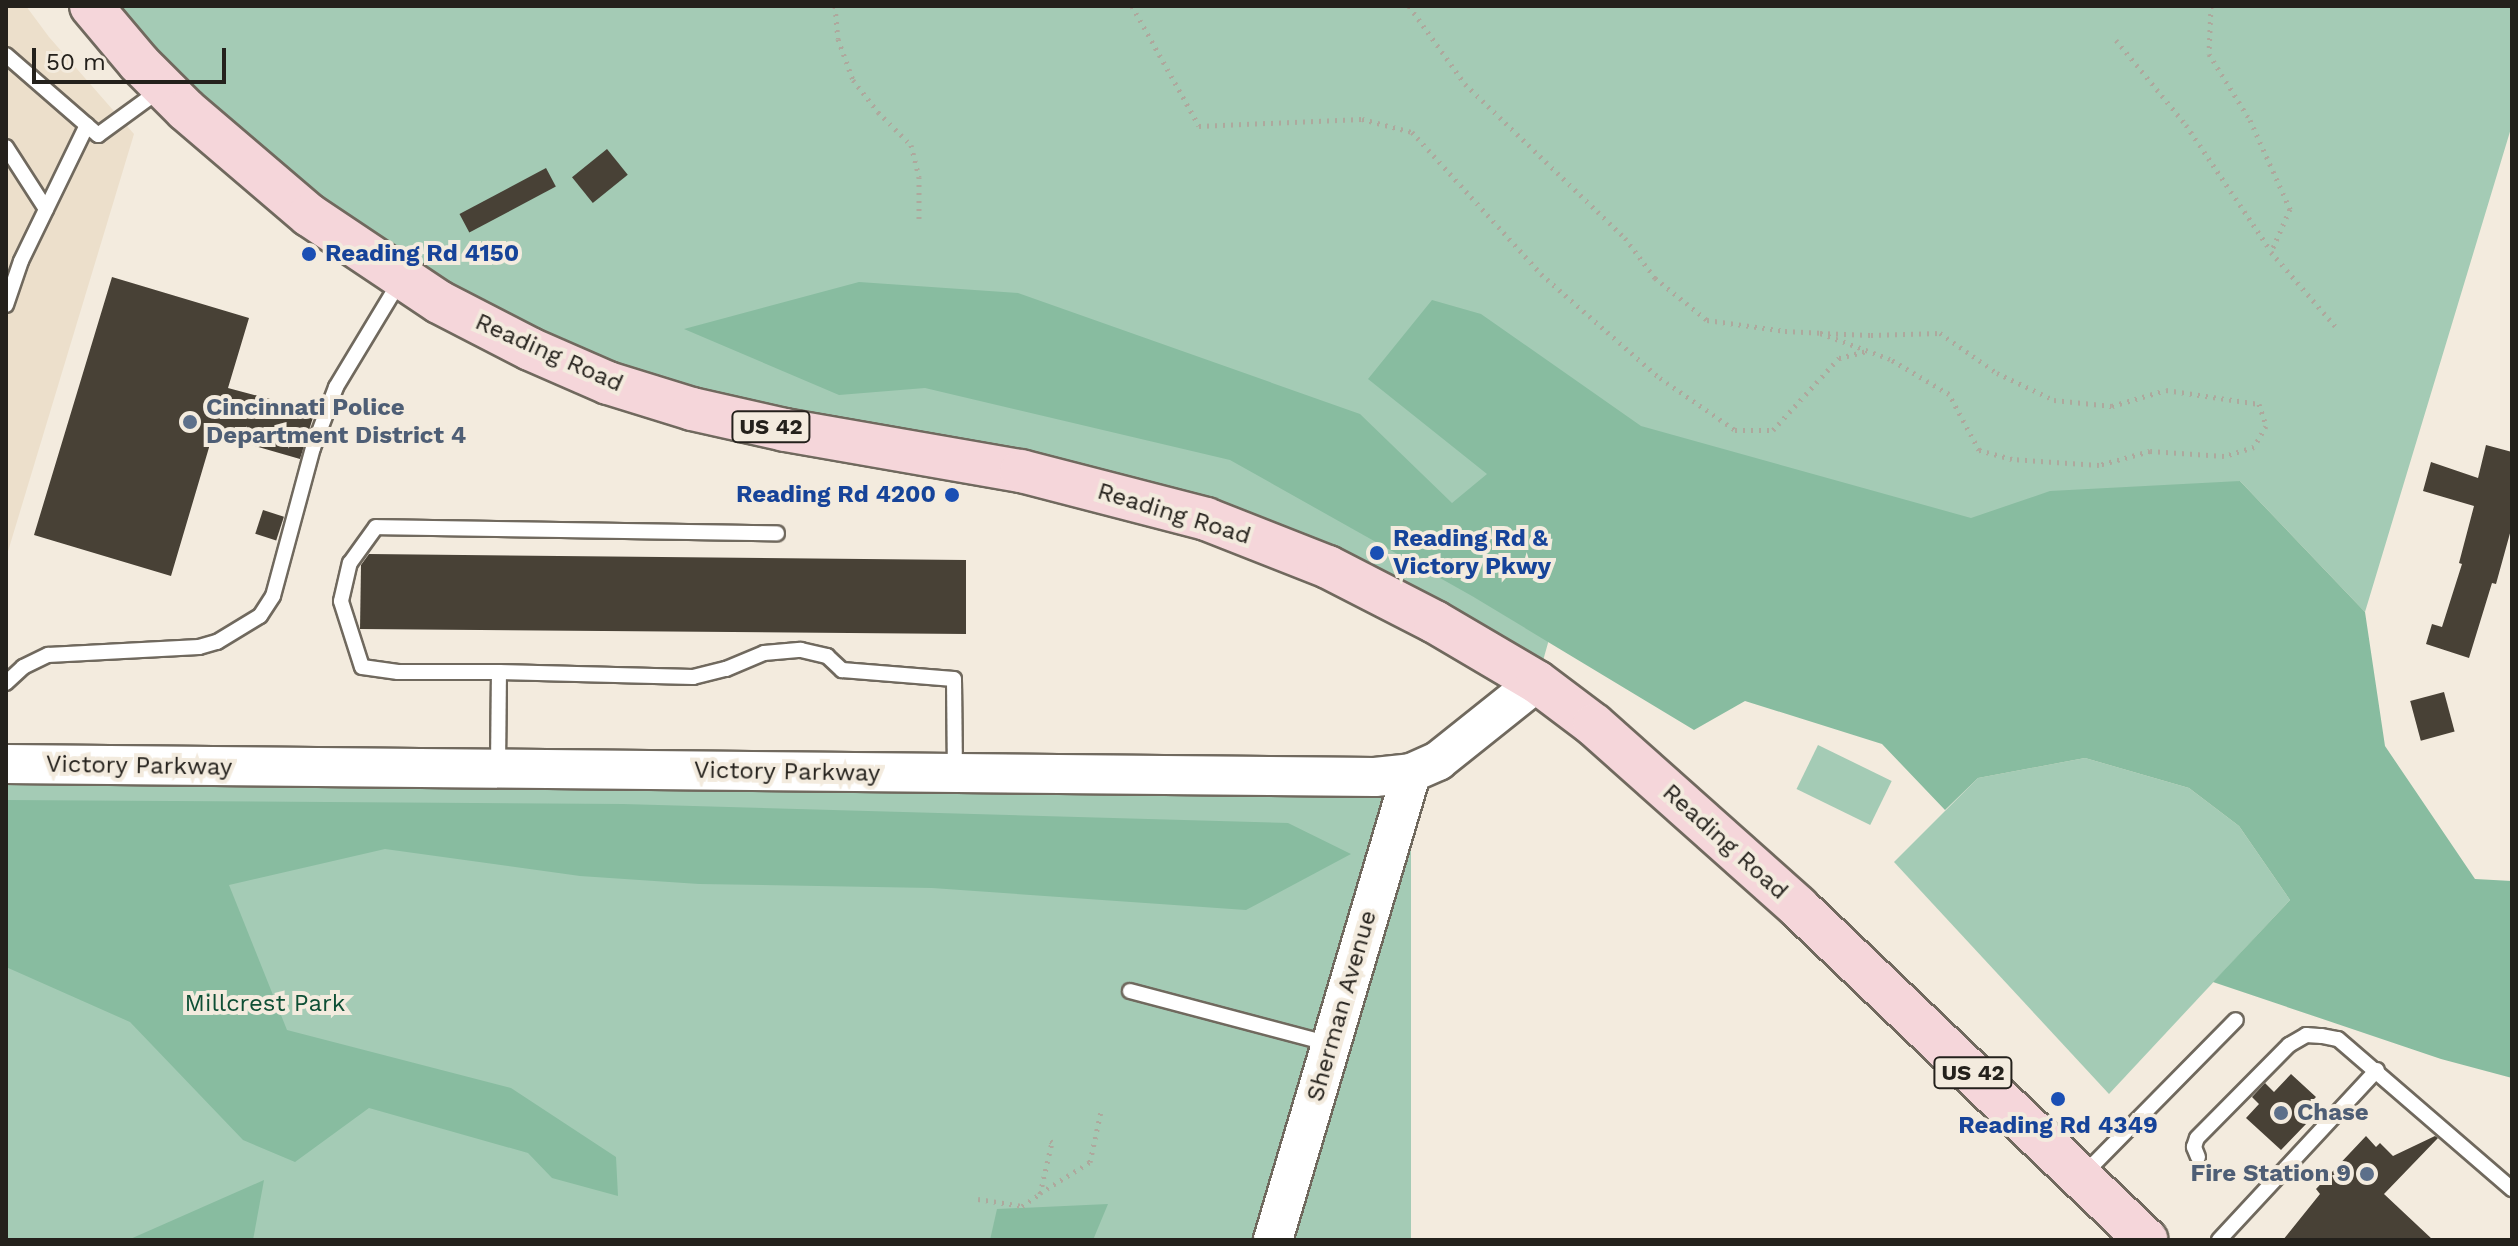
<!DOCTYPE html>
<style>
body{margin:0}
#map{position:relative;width:2518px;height:1246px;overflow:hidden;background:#f3ebde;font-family:"Work Sans",sans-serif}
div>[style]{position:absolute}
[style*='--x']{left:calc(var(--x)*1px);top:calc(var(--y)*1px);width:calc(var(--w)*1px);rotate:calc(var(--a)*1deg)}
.built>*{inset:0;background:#ecdfcb}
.green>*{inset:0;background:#a4cbb5;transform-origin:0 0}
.forest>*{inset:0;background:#88bca0}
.building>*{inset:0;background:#484136;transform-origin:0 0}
.path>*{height:5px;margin-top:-2.5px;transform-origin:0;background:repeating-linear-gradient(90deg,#aea89d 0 2px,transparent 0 8px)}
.roads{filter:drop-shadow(2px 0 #70695e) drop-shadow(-2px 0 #70695e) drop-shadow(0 2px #70695e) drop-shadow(0 -2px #70695e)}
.lane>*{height:14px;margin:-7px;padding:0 7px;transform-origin:7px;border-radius:7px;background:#fff}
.secondary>*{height:38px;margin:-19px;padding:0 19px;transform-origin:19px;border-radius:19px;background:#fff}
.primary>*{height:42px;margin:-21px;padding:0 21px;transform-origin:21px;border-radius:21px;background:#f5d6da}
.dots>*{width:22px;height:22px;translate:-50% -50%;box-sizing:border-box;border:4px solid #f3ebde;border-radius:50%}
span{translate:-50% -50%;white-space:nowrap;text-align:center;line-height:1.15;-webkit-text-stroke:8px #f3ebde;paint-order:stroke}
.shield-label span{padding:2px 6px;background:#f3ebde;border:2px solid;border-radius:6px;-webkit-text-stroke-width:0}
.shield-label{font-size:22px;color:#24211c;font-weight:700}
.transit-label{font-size:24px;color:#164399;font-weight:700}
.left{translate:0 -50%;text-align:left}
.right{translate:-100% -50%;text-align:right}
.street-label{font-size:24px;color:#24211c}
.service-label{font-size:24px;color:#4e5e75;font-weight:700}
.park-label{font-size:24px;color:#0e4f35}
.frame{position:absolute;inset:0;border:8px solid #24211c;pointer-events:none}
.scale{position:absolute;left:32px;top:48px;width:194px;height:36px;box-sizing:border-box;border:4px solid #24211c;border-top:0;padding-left:10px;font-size:24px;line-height:28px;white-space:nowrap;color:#24211c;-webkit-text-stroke:6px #f3ebde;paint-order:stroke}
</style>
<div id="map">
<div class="built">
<div style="clip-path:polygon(6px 6px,26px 6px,49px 37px,134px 134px,6px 558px)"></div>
</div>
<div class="green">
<div style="clip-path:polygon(91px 6px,2512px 6px,2512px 125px,2365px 612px,2240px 481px,1921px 588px,1579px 533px,1537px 682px,1328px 567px,785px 430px,439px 302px)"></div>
<div style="left:1818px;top:745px;width:82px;height:49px;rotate:26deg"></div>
<div style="clip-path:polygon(2085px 758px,2189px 788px,2239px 826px,2290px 900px,2109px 1094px,1894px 862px,1978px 778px)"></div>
<div style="left:6px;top:764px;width:1405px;height:476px"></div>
</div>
<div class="forest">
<div style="clip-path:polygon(859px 282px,1018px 293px,1360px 414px,1452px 503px,1487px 474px,1368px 379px,1432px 300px,1481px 314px,1641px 426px,1971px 518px,2050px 491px,2240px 481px,2365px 612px,2385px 746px,2475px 879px,2512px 881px,2512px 1078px,2441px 1059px,2213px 982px,2290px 900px,2239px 826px,2189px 788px,2085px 758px,1978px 778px,1945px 810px,1882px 744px,1745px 701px,1694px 730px,1472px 596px,1230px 460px,925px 388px,839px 395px,684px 329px)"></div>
<div style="clip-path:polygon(6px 800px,623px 804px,1288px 823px,1351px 854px,1246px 910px,932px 888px,699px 884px,580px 876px,385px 849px,229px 885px,287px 1030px,511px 1088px,616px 1157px,618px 1196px,552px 1178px,528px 1153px,369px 1108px,295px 1162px,243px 1140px,130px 1022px,6px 967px)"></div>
<div style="clip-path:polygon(264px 1180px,253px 1240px,128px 1240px)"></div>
<div style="clip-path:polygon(1108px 1204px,1093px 1240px,990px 1240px,997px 1209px)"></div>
</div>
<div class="building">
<div style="left:607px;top:149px;width:33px;height:45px;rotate:51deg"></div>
<div style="left:546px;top:168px;width:21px;height:98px;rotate:62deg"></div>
<div style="clip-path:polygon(112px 277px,249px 318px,228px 388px,315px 411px,300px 459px,213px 434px,171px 576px,34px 535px)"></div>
<div style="clip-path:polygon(2486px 445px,2512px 452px,2512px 526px,2496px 584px,2492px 583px,2469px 658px,2426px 644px,2432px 624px,2442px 627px,2462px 564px,2459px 563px,2474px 506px,2423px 491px,2431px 462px,2478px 478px)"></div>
<div style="left:263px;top:510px;width:22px;height:25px;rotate:18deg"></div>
<div style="clip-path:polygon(369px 554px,966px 560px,966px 634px,360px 629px,361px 565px)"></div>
<div style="left:2444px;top:692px;width:41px;height:35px;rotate:75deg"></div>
<div style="clip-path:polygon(2291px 1074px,2316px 1097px,2310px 1103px,2316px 1108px,2305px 1120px,2307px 1123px,2281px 1150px,2246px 1118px,2259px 1104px,2252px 1097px,2265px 1083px,2274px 1092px)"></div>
<div style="clip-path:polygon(2366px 1136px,2376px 1147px,2380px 1143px,2393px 1156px,2435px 1136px,2438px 1138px,2384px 1194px,2433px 1240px,2283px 1240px,2320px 1194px,2316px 1189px)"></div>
</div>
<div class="path">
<div style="--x:835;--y:6;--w:33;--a:85"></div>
<div style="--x:838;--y:39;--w:44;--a:69.9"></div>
<div style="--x:853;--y:80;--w:41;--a:52"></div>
<div style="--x:878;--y:112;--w:47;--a:45"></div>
<div style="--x:911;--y:145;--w:33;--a:76"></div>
<div style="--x:919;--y:177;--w:42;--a:90"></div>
<div style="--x:1132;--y:6;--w:137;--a:60.8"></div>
<div style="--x:1199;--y:126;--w:163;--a:-2.5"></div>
<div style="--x:1362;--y:119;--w:52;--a:14.6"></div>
<div style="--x:1412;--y:132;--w:192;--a:47.7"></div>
<div style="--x:1541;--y:274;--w:158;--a:41.2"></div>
<div style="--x:1660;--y:378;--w:91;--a:34.7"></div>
<div style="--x:1735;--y:430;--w:38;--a:0"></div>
<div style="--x:1773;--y:430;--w:98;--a:-47.5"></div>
<div style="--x:1839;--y:358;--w:30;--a:-14"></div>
<div style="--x:1409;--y:6;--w:96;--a:54.3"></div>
<div style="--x:1465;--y:84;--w:222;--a:43.9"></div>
<div style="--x:1625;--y:238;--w:50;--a:53.1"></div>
<div style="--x:1655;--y:278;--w:67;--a:38.9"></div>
<div style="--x:1707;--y:320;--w:79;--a:8"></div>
<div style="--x:1785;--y:331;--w:35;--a:3"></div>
<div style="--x:1820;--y:333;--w:51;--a:2.2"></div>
<div style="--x:1871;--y:335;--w:69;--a:-1.7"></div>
<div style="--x:1940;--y:333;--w:70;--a:35.1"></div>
<div style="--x:1997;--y:373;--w:63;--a:25.3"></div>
<div style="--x:2054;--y:400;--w:58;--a:5.9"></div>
<div style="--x:2112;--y:406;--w:56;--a:-16.5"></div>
<div style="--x:2166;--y:390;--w:94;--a:8.6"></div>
<div style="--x:2259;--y:404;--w:23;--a:72"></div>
<div style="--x:2266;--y:426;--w:24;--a:120"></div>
<div style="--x:2254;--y:447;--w:31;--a:163"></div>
<div style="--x:2224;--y:456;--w:74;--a:-176.1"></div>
<div style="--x:2150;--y:451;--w:53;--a:164.6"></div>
<div style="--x:2099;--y:465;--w:87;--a:-176.1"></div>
<div style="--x:2012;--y:459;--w:34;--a:-165"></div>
<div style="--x:1979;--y:450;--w:64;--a:-118.2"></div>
<div style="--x:1949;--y:394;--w:69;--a:-149.3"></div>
<div style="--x:1890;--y:359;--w:75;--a:-159.6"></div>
<div style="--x:2211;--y:6;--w:48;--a:92.4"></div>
<div style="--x:2209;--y:54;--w:78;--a:58.2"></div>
<div style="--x:2250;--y:120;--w:98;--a:65.8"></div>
<div style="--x:2290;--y:209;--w:47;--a:113.8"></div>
<div style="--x:2271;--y:252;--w:98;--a:49.1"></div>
<div style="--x:2116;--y:40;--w:110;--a:50.5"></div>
<div style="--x:2186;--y:125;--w:152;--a:56"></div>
<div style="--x:1040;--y:1193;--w:59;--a:-31.8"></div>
<div style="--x:1090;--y:1162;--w:52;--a:-77.8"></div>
<div style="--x:978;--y:1199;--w:45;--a:9"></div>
<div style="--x:1022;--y:1206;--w:22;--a:-34"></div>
<div style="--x:1040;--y:1194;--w:53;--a:-77"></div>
<div style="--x:1052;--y:1142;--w:7;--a:-146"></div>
</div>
<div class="roads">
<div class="lane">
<div style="--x:6;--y:55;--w:122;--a:41"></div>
<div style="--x:98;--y:135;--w:78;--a:-36.1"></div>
<div style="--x:6;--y:147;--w:74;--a:57.2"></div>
<div style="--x:6;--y:305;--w:46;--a:-71.2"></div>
<div style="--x:21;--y:261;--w:151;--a:-64.1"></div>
<div style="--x:499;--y:672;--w:101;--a:180"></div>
<div style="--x:398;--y:672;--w:36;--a:-172"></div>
<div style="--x:362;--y:667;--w:69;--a:-107.7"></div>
<div style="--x:341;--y:601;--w:39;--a:-77"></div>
<div style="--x:350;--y:563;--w:44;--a:-54.2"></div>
<div style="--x:376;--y:527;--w:401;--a:0.9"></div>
<div style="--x:6;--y:683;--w:23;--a:-43"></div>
<div style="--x:23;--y:667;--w:28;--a:-26"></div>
<div style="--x:48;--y:655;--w:151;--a:-3"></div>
<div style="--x:199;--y:647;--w:19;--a:-16"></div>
<div style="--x:217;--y:642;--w:50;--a:-31.2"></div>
<div style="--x:260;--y:616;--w:24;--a:-57"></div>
<div style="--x:273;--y:596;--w:153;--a:-74.9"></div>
<div style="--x:313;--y:448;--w:65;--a:-69.3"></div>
<div style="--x:336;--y:387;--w:124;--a:-58.9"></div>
<div style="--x:498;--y:766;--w:94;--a:-89.4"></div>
<div style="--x:499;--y:672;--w:194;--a:1.5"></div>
<div style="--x:693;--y:677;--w:34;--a:-14"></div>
<div style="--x:726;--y:669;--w:41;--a:-22.8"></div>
<div style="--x:764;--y:653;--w:37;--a:-5"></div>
<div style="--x:801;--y:650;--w:27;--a:13"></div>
<div style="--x:827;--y:656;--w:21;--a:43"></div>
<div style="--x:842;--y:670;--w:112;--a:4.6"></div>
<div style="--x:954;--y:679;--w:91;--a:89.4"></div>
<div style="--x:1130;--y:991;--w:207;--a:14.8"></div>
<div style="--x:2198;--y:1157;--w:11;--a:-112"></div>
<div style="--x:2194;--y:1147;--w:9;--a:-72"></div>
<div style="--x:2197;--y:1138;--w:131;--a:-45.3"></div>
<div style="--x:2289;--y:1045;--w:20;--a:-30"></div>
<div style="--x:2306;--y:1035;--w:16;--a:4"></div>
<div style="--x:2322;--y:1036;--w:16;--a:11"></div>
<div style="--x:2338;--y:1039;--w:230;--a:40.8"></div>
<div style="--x:2084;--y:1174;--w:216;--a:-45.4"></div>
<div style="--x:2219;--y:1240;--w:232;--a:-47.1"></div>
</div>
<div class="secondary">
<div style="--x:6;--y:764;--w:1369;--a:0.54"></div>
<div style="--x:1375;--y:777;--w:36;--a:-6"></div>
<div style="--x:1411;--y:773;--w:30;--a:-24"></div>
<div style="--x:1438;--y:761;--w:127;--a:-38.6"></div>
<div style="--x:1273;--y:1240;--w:487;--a:-73.5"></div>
</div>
<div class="primary">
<div style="--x:91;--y:6;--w:75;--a:49.9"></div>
<div style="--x:139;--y:63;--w:66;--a:45"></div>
<div style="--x:186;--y:110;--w:162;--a:40.5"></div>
<div style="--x:309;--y:215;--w:156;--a:33.8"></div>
<div style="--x:439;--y:302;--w:102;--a:27.3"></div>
<div style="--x:530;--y:349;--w:85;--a:23.6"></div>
<div style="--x:608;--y:383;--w:88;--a:17.2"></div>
<div style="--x:692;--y:409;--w:95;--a:12.7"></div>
<div style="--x:785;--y:430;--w:240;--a:9.9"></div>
<div style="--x:1021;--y:471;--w:191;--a:14.5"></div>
<div style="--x:1206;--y:519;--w:131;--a:21.5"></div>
<div style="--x:1328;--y:567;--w:120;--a:27.2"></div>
<div style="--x:1435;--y:622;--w:118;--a:30.5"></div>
<div style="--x:1537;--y:682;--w:71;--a:37"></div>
<div style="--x:1594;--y:725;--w:273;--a:41.7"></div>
<div style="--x:1798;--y:907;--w:482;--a:43.7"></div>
</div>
</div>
<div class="dots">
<div style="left:309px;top:254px;background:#1a4fb4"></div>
<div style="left:190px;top:422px;background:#5c6f8a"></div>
<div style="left:952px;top:495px;background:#1a4fb4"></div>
<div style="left:1377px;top:553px;background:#1a4fb4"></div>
<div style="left:2058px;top:1099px;background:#1a4fb4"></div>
<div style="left:2281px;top:1113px;background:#5c6f8a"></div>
<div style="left:2367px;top:1174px;background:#5c6f8a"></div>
</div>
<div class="shield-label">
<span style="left:771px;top:427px">US 42</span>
<span style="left:1973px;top:1073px">US 42</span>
</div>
<div class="transit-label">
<span class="left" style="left:325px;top:254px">Reading Rd 4150</span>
<span class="right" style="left:936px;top:495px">Reading Rd 4200</span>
<span class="left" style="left:1393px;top:553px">Reading Rd &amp;<br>Victory Pkwy</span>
<span style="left:2058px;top:1126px">Reading Rd 4349</span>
</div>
<div class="street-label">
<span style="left:549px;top:353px;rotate:24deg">Reading Road</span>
<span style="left:1174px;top:514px;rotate:17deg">Reading Road</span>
<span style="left:139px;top:766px;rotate:1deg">Victory Parkway</span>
<span style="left:787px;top:772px;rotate:1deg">Victory Parkway</span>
<span style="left:1725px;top:842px;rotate:42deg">Reading Road</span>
<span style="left:1342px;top:1006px;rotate:-74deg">Sherman Avenue</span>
</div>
<div class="service-label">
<span class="left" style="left:206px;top:422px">Cincinnati Police<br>Department District 4</span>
<span class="left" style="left:2297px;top:1113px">Chase</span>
<span class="right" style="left:2351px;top:1174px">Fire Station 9</span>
</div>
<div class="park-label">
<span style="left:265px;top:1004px">Millcrest Park</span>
</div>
<div class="frame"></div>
<div class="scale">50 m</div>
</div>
